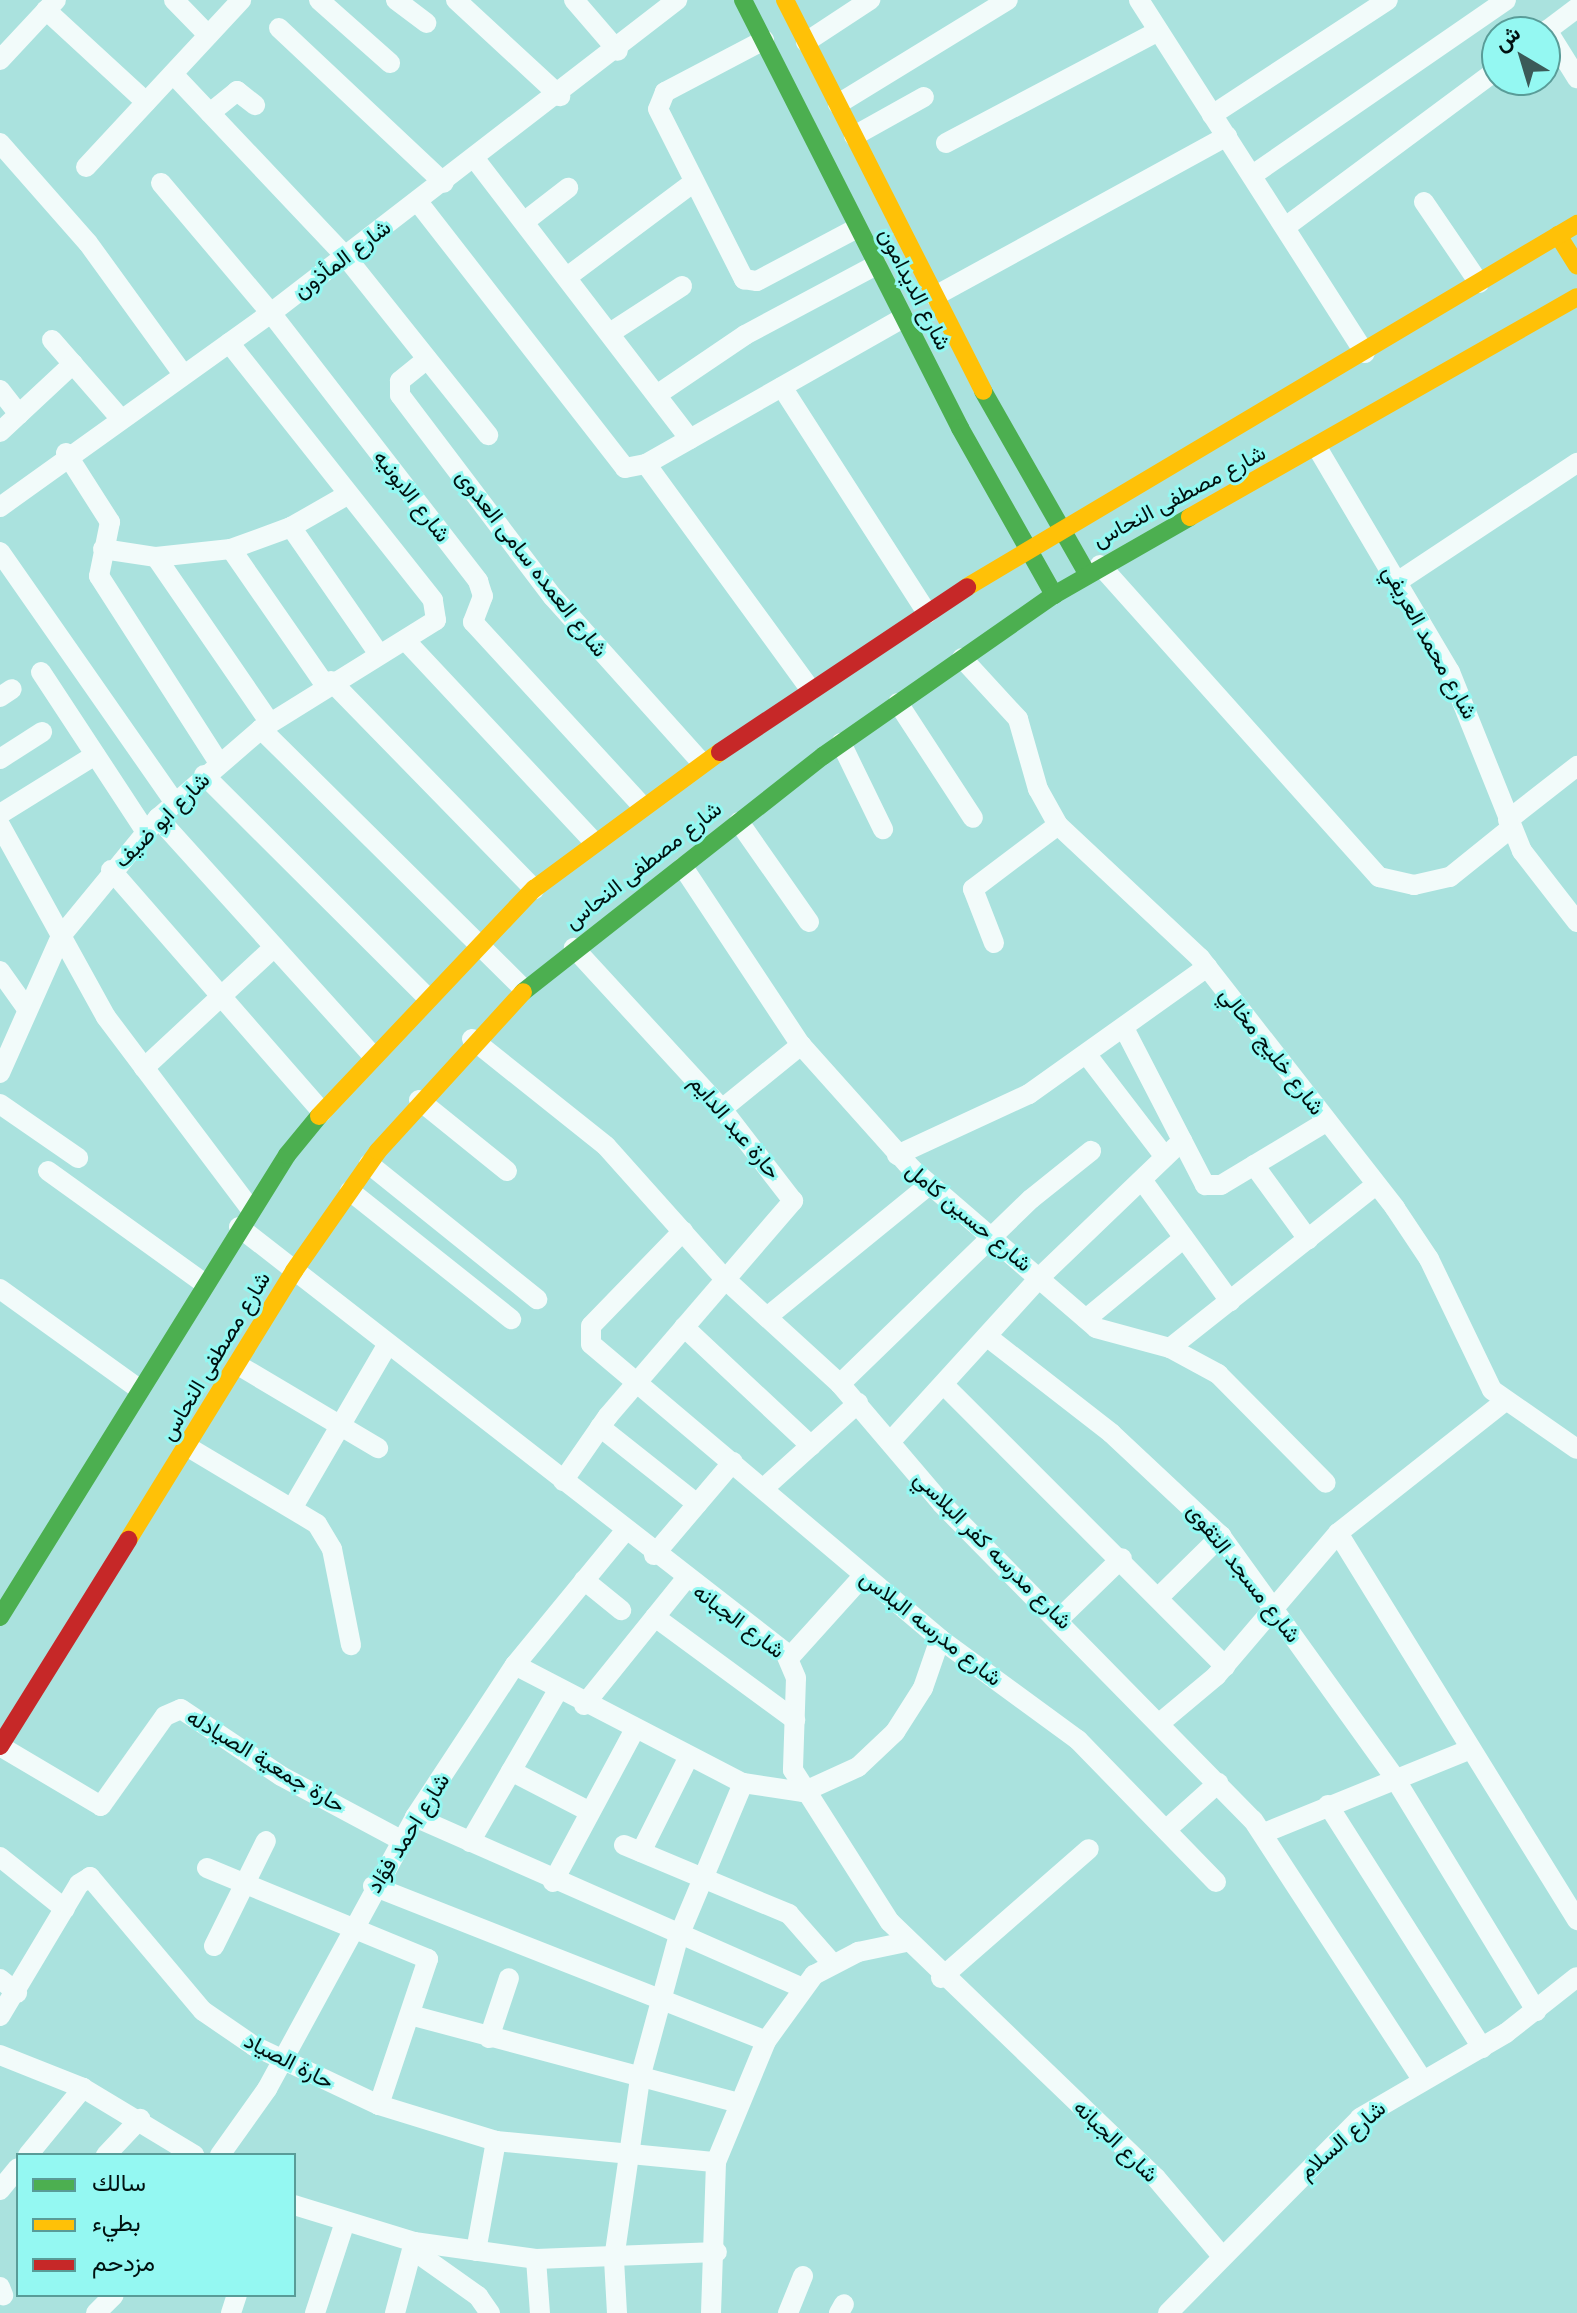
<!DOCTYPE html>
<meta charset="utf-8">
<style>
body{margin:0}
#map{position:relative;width:1577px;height:2313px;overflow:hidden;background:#aae2de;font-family:"DM Sans",Vazirmatn,sans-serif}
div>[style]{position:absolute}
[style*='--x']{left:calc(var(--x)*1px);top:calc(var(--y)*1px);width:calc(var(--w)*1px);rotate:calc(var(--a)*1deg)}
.street>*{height:20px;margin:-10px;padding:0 10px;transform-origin:10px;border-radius:10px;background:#f2fbfa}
.fast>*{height:18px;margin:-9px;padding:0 9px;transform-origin:9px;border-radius:9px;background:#4caf50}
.slow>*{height:18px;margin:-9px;padding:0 9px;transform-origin:9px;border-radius:9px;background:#ffc107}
.jam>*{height:18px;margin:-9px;padding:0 9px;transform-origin:9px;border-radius:9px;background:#c62828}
span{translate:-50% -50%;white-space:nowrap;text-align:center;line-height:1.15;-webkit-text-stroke:6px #94f8f2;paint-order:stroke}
.street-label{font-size:22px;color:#001110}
.legend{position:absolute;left:16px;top:2153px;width:280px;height:144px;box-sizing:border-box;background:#94f8f2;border:2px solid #599c98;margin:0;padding:10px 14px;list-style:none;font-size:24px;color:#001110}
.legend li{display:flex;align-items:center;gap:16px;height:40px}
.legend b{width:40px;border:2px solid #599c98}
.north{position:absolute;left:1481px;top:16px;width:80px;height:80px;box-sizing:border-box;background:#94f8f2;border:2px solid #599c98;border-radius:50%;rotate:322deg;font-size:22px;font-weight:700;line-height:32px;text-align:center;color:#001110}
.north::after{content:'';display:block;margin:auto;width:28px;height:36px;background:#3b5a58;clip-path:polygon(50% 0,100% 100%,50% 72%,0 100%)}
</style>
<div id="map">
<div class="street">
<div style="--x:174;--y:0;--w:49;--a:45.8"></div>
<div style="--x:319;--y:0;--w:95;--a:41.6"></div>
<div style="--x:396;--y:0;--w:38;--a:37"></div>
<div style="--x:456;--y:0;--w:142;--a:42.7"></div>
<div style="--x:574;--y:0;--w:67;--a:49.2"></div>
<div style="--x:1139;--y:0;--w:419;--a:57.4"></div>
<div style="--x:46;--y:10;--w:136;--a:42.6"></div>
<div style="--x:279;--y:28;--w:226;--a:43.2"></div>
<div style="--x:1547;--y:30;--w:57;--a:58"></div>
<div style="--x:1545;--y:32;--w:40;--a:-37"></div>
<div style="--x:764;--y:40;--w:112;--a:152.3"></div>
<div style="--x:665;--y:92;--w:18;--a:112"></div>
<div style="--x:658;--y:109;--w:191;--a:63.2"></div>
<div style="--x:744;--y:279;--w:13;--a:9"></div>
<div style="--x:757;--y:281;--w:113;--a:-27.9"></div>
<div style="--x:806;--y:42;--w:77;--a:-33.3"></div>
<div style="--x:0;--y:60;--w:82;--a:-47"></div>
<div style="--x:173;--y:74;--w:252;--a:46.6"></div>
<div style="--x:346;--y:257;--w:228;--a:51.4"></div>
<div style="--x:838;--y:104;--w:199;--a:-31.5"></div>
<div style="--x:210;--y:113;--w:35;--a:-39"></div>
<div style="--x:237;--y:91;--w:23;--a:38"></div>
<div style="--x:1212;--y:115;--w:210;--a:-33.2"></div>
<div style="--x:854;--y:136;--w:80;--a:-29.1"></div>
<div style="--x:0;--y:143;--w:133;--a:48.7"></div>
<div style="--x:88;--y:243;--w:162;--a:54.1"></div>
<div style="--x:946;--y:143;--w:240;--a:-27.8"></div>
<div style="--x:475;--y:159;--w:353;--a:52.5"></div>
<div style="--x:86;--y:167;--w:228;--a:-47.1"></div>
<div style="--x:1254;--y:174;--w:306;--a:-34.6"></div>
<div style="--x:161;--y:183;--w:170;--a:49.8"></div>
<div style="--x:271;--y:313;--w:339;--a:52.3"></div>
<div style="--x:478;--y:581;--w:16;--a:72"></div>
<div style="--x:483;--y:596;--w:28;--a:111"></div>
<div style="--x:473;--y:622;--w:248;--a:47.4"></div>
<div style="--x:418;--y:202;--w:337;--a:52.1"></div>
<div style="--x:625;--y:468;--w:21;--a:-11"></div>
<div style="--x:646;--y:464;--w:296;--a:-29.6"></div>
<div style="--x:1424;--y:202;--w:98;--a:55.8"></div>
<div style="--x:524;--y:222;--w:56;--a:-37.7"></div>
<div style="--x:1288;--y:225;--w:260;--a:-36.6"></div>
<div style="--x:567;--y:277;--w:159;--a:-36.8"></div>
<div style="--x:935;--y:296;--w:333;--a:-28.7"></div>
<div style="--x:610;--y:333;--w:86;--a:-33.1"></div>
<div style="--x:52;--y:340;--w:103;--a:48.9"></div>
<div style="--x:427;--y:359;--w:35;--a:141"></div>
<div style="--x:400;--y:381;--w:14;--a:90"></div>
<div style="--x:400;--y:395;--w:253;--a:52.9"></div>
<div style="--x:553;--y:597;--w:223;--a:48.1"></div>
<div style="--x:782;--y:387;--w:269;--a:57.3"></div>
<div style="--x:0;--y:390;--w:31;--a:52"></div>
<div style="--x:658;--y:394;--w:105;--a:-34.1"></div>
<div style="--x:745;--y:335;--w:149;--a:-28.1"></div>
<div style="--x:0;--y:432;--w:100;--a:-43"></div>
<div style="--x:1318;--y:449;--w:259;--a:59.4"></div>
<div style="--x:1450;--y:672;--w:193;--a:68.1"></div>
<div style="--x:1522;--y:851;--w:90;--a:52.2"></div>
<div style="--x:66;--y:453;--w:82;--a:57.5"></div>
<div style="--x:110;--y:522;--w:55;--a:101.5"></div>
<div style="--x:99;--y:576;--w:222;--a:57.3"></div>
<div style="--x:646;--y:464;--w:280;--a:53.9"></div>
<div style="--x:0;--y:507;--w:333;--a:-35.6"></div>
<div style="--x:271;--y:313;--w:513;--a:-37.63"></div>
<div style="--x:291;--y:527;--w:155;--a:55.3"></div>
<div style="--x:103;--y:549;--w:54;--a:8.6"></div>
<div style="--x:156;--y:557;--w:75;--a:-6.1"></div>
<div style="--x:231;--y:549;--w:64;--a:-20.1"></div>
<div style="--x:291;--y:527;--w:64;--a:-29.7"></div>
<div style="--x:231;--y:549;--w:165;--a:55.3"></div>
<div style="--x:0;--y:552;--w:306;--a:55.1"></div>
<div style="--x:156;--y:557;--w:201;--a:55.5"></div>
<div style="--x:1100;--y:565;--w:419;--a:48.2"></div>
<div style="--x:1379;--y:877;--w:36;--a:13"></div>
<div style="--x:1414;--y:885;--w:37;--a:-13"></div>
<div style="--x:1450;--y:877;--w:78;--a:-38.8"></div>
<div style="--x:1397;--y:582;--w:216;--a:-33.5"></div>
<div style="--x:405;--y:640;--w:274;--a:46.9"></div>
<div style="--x:962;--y:658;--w:83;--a:47.4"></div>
<div style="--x:1018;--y:719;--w:73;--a:74.1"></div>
<div style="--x:1038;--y:789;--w:41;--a:60.9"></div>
<div style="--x:1058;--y:825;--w:195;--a:43.1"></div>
<div style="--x:1200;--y:958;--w:317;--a:52"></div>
<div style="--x:1395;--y:1208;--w:61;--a:56.3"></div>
<div style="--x:1429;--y:1259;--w:145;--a:64.3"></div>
<div style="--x:1492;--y:1390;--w:103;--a:34.8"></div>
<div style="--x:41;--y:672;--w:191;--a:56.7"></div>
<div style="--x:331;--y:681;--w:291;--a:45.7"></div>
<div style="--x:0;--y:697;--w:14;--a:-34"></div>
<div style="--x:898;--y:703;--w:137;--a:56.9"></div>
<div style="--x:261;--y:729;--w:370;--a:44.7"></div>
<div style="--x:841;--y:743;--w:96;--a:64"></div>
<div style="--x:0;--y:759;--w:50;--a:-32.7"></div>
<div style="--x:204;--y:775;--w:313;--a:44.9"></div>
<div style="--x:0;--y:814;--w:112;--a:-31.8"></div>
<div style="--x:158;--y:818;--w:318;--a:47.9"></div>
<div style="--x:1508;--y:820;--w:88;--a:-38"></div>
<div style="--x:739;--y:822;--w:122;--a:55"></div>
<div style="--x:0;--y:825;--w:219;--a:61.1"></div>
<div style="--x:106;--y:1017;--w:239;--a:53"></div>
<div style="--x:683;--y:867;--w:214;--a:56.5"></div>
<div style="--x:801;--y:1045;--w:166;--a:48.2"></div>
<div style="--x:912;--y:1169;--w:243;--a:40.8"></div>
<div style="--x:1096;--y:1328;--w:77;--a:15.1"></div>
<div style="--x:1170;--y:1348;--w:55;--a:28.4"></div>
<div style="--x:1218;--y:1374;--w:153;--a:45.3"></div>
<div style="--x:111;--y:870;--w:321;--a:48.9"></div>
<div style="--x:994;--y:943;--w:58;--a:-111.3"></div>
<div style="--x:973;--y:889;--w:106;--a:-37"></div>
<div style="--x:0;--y:971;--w:47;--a:54.6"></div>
<div style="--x:1124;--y:1028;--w:177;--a:62.7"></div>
<div style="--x:1205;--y:1185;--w:16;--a:0"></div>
<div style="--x:1221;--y:1185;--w:122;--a:-31"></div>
<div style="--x:472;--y:1039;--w:171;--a:38.6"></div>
<div style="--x:606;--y:1146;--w:178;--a:48.2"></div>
<div style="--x:725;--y:1279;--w:156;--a:42.4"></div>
<div style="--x:840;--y:1384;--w:157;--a:49.6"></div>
<div style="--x:942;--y:1504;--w:443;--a:45.5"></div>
<div style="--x:1253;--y:1820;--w:309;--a:56.9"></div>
<div style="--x:1087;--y:1055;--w:128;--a:52.6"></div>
<div style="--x:144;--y:1068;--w:178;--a:-42.9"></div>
<div style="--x:0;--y:1073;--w:150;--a:-66"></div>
<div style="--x:61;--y:936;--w:153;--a:-50.6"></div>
<div style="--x:158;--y:818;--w:136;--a:-40.8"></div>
<div style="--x:261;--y:729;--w:206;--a:-31.9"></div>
<div style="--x:436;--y:620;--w:20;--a:-99"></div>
<div style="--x:433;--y:600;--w:328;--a:-128.4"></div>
<div style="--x:419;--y:1100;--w:113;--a:38.9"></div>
<div style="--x:0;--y:1104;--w:95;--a:34.7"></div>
<div style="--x:722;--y:1109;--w:102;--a:-39"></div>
<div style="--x:897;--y:1155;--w:145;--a:-24.8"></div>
<div style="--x:1029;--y:1094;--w:219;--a:-35.5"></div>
<div style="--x:369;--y:1164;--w:216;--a:38.8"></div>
<div style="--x:1254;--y:1165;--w:92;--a:53.9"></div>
<div style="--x:48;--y:1171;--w:192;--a:35.7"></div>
<div style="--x:1142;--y:1180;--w:150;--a:54"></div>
<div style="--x:350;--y:1191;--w:206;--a:38.5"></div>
<div style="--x:239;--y:1227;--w:692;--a:37.9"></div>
<div style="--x:785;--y:1652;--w:28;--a:67"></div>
<div style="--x:796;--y:1678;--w:92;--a:91.9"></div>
<div style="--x:793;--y:1770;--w:180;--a:57.5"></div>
<div style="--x:890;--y:1922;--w:369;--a:43.9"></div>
<div style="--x:1156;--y:2178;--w:102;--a:49.8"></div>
<div style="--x:683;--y:1231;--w:132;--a:134.1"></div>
<div style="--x:591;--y:1326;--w:18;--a:90"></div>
<div style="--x:591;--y:1344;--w:457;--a:40.2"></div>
<div style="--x:940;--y:1639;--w:171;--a:36.2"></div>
<div style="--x:1078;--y:1740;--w:198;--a:45.8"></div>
<div style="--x:0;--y:1289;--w:171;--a:35.7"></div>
<div style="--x:767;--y:1317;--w:209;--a:-39.2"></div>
<div style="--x:1086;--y:1319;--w:127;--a:-39.6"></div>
<div style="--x:684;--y:1327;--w:174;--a:43.1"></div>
<div style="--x:989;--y:1338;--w:155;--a:37.9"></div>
<div style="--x:1111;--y:1433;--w:151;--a:43.1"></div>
<div style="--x:1221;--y:1536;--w:297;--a:54.3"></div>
<div style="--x:1394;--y:1777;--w:274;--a:58.7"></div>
<div style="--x:1170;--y:1348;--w:263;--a:-38.4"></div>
<div style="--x:238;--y:1365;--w:163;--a:30.7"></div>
<div style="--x:840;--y:1384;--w:266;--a:-44.1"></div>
<div style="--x:1031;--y:1199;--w:77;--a:-38.7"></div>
<div style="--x:946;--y:1387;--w:395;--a:45"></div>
<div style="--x:600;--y:1427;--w:124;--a:38.4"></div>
<div style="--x:890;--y:1442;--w:223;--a:-47.7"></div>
<div style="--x:1040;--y:1277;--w:197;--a:-43.8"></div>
<div style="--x:188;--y:1447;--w:150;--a:30.8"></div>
<div style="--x:317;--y:1524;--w:29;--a:59"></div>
<div style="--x:332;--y:1549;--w:98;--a:78.8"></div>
<div style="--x:563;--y:1481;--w:79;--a:-55.3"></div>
<div style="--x:608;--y:1416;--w:284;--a:-49.3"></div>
<div style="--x:793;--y:1201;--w:116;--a:-127.7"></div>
<div style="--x:722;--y:1109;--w:219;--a:-132.6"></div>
<div style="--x:764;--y:1488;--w:127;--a:-42.1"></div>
<div style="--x:293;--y:1507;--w:189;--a:-59.8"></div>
<div style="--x:1338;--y:1533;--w:455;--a:58.3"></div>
<div style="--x:654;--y:1555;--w:122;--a:-49.7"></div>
<div style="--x:584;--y:1580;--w:48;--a:39"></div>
<div style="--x:1160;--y:1596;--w:86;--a:-44.5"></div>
<div style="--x:655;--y:1617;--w:174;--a:36.3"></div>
<div style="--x:1060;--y:1618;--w:86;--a:-44.1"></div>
<div style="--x:789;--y:1658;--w:110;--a:-47.9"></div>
<div style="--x:515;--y:1665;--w:257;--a:27.4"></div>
<div style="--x:743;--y:1783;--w:61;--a:8.5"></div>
<div style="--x:803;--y:1792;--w:60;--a:-24.4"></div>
<div style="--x:858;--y:1767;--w:51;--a:-43.4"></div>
<div style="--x:895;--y:1732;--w:52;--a:-57.5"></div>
<div style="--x:923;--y:1688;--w:52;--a:-70.9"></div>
<div style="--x:584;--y:1705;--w:159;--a:-51.1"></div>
<div style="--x:1161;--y:1722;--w:72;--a:-39.9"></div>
<div style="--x:1216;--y:1676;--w:188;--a:-49.5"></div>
<div style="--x:1338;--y:1533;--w:211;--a:-38.3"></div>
<div style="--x:0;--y:1746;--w:117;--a:30.7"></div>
<div style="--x:101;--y:1806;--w:110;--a:-54.6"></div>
<div style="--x:165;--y:1716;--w:17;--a:-24"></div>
<div style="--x:181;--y:1709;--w:120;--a:33.8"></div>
<div style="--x:281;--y:1776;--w:136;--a:28.1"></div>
<div style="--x:511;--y:1771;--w:89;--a:27.4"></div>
<div style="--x:1328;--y:1805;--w:288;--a:57.6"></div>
<div style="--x:415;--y:1817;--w:421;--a:23.8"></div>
<div style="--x:1167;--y:1829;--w:69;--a:-42"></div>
<div style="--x:1264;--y:1833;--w:220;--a:-22.1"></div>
<div style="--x:470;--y:1842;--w:176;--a:-59.9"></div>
<div style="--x:624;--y:1845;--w:179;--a:22.7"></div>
<div style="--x:789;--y:1914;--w:65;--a:48.7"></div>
<div style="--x:641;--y:1852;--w:105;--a:-63.4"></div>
<div style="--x:0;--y:1857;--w:83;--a:38.7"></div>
<div style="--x:207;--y:1868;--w:239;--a:22.4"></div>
<div style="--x:428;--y:1959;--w:154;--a:108.6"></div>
<div style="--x:553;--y:1882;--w:171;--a:-61.8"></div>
<div style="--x:373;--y:1886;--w:422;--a:21.5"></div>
<div style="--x:214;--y:1946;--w:117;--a:-63.7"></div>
<div style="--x:941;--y:1978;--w:196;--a:-41.1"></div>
<div style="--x:0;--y:1979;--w:22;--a:39"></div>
<div style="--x:0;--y:2016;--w:154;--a:-59.1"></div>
<div style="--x:79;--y:1884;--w:13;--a:-32"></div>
<div style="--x:90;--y:1877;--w:175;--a:49.9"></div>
<div style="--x:203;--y:2011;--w:62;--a:34.5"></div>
<div style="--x:254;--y:2046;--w:138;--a:25.3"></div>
<div style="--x:379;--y:2105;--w:122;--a:17.1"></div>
<div style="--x:496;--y:2141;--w:221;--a:5.5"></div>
<div style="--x:414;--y:2016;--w:333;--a:15"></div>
<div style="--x:489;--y:2038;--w:63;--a:-71.6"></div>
<div style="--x:0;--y:2055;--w:89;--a:21.7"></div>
<div style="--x:83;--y:2088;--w:130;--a:31.1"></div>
<div style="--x:28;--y:2155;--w:87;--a:-50.6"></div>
<div style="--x:106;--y:2155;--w:50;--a:-46.6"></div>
<div style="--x:220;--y:2155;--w:81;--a:-54.5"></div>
<div style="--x:267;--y:2089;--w:310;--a:-61.4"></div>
<div style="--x:415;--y:1817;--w:182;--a:-56.7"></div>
<div style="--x:515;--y:1665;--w:175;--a:-50.6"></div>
<div style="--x:0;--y:2190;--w:28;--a:-51"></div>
<div style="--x:294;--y:2205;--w:126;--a:17.1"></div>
<div style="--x:414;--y:2242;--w:123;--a:7.9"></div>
<div style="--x:536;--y:2259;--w:181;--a:-2.2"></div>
<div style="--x:413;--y:2250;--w:80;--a:35.3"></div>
<div style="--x:478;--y:2296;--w:21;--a:55"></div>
<div style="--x:476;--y:2251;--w:112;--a:-79.7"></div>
<div style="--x:536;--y:2259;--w:54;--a:85.8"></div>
<div style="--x:0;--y:2287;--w:9;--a:69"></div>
<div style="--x:96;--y:2313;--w:25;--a:-45"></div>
<div style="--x:231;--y:2313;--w:19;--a:-72"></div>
<div style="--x:315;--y:2313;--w:96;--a:-71.8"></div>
<div style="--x:395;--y:2313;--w:73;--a:-75"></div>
<div style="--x:617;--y:2313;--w:54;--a:-93.2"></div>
<div style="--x:614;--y:2259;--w:183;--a:-81.8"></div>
<div style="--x:640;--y:2078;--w:145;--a:-74.8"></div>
<div style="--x:678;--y:1938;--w:168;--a:-67.2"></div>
<div style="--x:711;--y:2313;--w:151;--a:-88.1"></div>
<div style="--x:716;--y:2162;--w:131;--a:-67.5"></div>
<div style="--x:766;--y:2041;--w:82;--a:-54"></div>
<div style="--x:814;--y:1975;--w:50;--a:-27.6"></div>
<div style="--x:858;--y:1952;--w:49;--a:-11.8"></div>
<div style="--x:788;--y:2313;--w:40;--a:-68"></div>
<div style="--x:839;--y:2313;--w:10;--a:-61"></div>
<div style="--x:1168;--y:2313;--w:274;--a:-45.4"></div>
<div style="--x:1360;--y:2118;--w:169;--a:-30.2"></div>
<div style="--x:1506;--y:2033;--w:90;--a:-38.3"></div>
</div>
<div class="fast">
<div style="--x:743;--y:0;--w:480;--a:63.1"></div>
<div style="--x:960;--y:428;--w:192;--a:60.6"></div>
<div style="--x:983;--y:391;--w:210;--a:60.3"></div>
<div style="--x:523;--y:992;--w:382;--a:-38.2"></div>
<div style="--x:823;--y:756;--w:282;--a:-34.9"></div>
<div style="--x:1054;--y:595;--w:157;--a:-29.8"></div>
<div style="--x:0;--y:1617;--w:544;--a:-58.15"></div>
<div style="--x:287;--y:1155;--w:50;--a:-50.6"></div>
</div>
<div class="slow">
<div style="--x:785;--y:0;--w:438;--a:63.1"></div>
<div style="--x:1558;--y:235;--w:36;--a:58"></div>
<div style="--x:1190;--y:517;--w:445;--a:-29.6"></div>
<div style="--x:967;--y:587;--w:710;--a:-30.76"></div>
<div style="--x:319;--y:1116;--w:313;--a:-46.6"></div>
<div style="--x:534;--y:889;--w:231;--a:-36.4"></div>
<div style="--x:128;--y:1540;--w:316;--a:-58.3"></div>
<div style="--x:294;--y:1271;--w:146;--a:-55"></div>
<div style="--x:378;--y:1151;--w:215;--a:-47.6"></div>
</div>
<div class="jam">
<div style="--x:720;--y:752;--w:297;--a:-33.7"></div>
<div style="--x:0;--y:1746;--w:243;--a:-58.1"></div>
</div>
<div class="street-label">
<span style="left:342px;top:259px;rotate:-37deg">شارع المأذون</span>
<span style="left:915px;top:289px;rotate:63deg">شارع الديدامون</span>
<span style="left:412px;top:496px;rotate:52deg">شارع الابونيه</span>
<span style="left:1179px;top:496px;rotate:-28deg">شارع مصطفى النحاس</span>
<span style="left:532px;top:563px;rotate:52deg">شارع العمده سامى العدوى</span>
<span style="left:1430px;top:642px;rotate:61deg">شارع محمد العريفي</span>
<span style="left:162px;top:820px;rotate:-45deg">شارع ابو ضيف</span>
<span style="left:643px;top:865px;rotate:-38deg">شارع مصطفى النحاس</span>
<span style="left:1272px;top:1051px;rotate:52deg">شارع خليج مخالي</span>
<span style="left:735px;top:1127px;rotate:50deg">حارة عبد الدايم</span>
<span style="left:969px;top:1217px;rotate:40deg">شارع حسين كامل</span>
<span style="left:215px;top:1356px;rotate:-59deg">شارع مصطفى النحاس</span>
<span style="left:993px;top:1550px;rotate:45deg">شارع مدرسه كفر البلاسي</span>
<span style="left:1244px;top:1573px;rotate:52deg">شارع مسجد التقوى</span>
<span style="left:739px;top:1621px;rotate:37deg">شارع الجبانه</span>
<span style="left:931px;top:1628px;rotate:38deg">شارع مدرسه البلاس</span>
<span style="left:266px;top:1761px;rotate:31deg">حارة جمعية الصيادله</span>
<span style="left:408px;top:1833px;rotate:-58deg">شارع احمد فؤاد</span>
<span style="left:289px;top:2061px;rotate:27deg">حارة الصياد</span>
<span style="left:1342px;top:2140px;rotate:-41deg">شارع السلام</span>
<span style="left:1116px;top:2141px;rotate:44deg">شارع الجبانه</span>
</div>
<ul class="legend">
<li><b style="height:10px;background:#4caf50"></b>سالك</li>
<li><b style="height:10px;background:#ffc107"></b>بطيء</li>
<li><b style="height:10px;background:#c62828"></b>مزدحم</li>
</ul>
<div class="north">ش</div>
</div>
